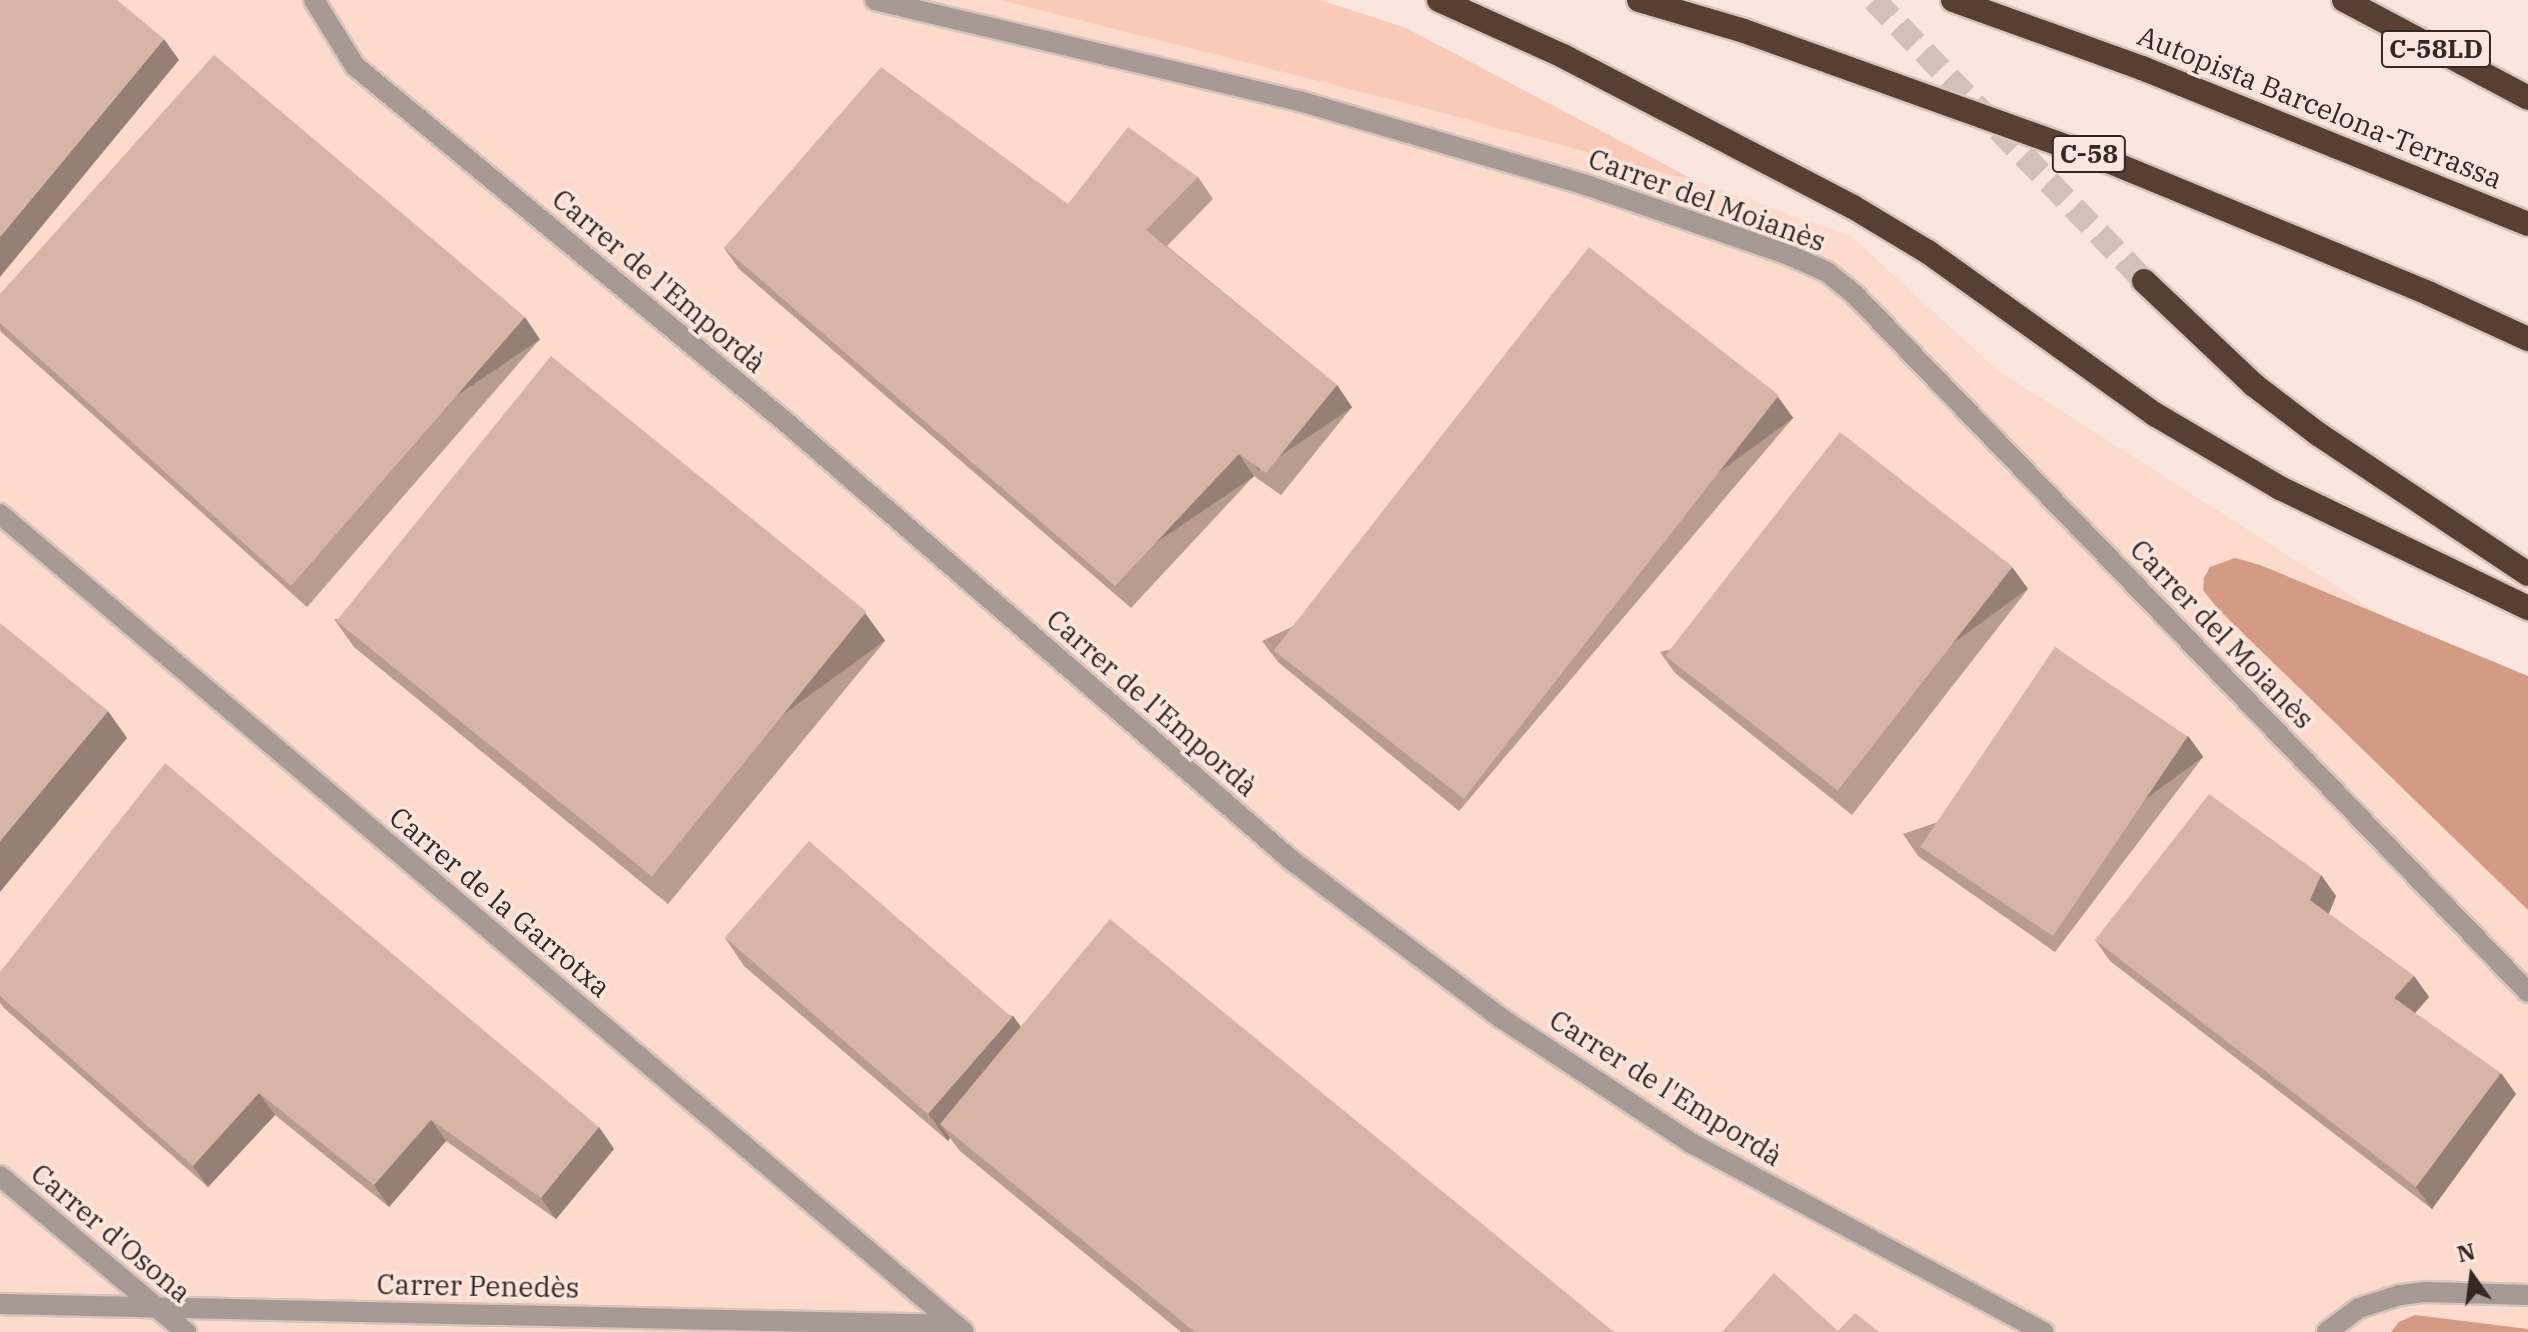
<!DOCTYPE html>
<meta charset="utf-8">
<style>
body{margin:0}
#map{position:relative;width:2528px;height:1332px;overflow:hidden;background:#fbe6de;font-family:"IBM Plex Serif",serif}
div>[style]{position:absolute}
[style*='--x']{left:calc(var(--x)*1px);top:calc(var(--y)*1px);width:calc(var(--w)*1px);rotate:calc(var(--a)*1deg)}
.built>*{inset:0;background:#fcdacc}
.green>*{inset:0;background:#f8cab7}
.forest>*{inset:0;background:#d39b84}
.highway-tunnel>*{height:24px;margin-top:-12px;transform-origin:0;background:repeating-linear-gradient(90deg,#d3c0b8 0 24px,transparent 0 36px)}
.roads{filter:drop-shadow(2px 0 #d7c4bc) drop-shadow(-2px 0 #d7c4bc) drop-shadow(0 2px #d7c4bc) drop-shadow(0 -2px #d7c4bc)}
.minor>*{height:20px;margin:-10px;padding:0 10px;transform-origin:10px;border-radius:10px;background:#a79993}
.highway>*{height:24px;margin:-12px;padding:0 12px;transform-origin:12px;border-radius:12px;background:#593e32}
.wall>*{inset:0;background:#b89c90}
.shaded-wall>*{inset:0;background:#967f75;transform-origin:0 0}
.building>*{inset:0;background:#d6b5a7;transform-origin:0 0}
span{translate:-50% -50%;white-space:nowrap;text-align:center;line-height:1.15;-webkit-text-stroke:7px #fbe6de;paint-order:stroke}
.shield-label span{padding:2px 6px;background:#fbe6de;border:2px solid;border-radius:6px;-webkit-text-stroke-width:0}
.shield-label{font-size:26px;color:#342822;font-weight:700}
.street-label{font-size:28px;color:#342822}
.north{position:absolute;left:2432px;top:1236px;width:80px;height:80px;-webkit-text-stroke:6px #fbe6de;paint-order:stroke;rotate:346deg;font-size:22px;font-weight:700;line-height:32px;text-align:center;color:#342822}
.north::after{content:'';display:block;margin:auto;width:28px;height:36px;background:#342822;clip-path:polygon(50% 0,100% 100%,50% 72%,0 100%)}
</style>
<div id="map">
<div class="built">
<div style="clip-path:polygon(0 0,1126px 0,1556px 131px,1851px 236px,1997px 370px,2471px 672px,2528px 752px,2528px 1332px,0 1332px)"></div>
</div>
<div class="green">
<div style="clip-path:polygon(1001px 0,1320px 0,1406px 28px,1698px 182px,1418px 106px)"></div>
</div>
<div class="forest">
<div style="clip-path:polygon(2235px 558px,2260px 565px,2528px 676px,2528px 910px,2219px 610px,2203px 590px,2204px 578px,2210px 567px)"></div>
<div style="clip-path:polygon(2415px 1315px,2528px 1329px,2528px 1332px,2391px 1332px,2399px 1322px)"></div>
</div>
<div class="highway-tunnel">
<div style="--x:1874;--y:0;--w:390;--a:46.1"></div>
</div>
<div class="roads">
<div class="minor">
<div style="--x:314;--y:0;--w:78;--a:58.2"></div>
<div style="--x:355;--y:66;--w:562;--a:39.58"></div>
<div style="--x:788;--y:424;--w:664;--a:40.91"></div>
<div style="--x:1290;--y:859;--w:264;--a:37"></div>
<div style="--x:1501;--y:1018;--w:227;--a:33.3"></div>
<div style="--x:1691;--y:1143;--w:400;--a:28.2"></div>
<div style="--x:875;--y:0;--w:436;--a:13.4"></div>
<div style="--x:1299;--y:101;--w:296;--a:16.3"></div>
<div style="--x:1583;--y:184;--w:218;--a:19"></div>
<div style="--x:1789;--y:255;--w:42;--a:24.1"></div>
<div style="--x:1827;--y:272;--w:36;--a:39"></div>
<div style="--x:1855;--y:295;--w:969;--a:46"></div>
<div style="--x:0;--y:514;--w:1264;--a:40.32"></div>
<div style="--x:0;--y:1176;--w:243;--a:40"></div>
<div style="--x:0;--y:1304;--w:955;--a:1.26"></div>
<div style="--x:2327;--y:1332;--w:40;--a:-37"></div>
<div style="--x:2359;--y:1308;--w:43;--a:-17.6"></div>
<div style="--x:2400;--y:1295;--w:26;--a:-7"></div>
<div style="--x:2426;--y:1292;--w:102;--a:1.7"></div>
</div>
<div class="highway">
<div style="--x:1439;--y:0;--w:136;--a:24.3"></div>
<div style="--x:1563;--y:56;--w:327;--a:27.5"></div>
<div style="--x:1853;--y:207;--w:87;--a:31"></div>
<div style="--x:1928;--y:252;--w:280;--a:35.6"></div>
<div style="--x:2156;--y:415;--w:144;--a:30.5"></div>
<div style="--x:2280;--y:488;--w:276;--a:25.8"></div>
<div style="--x:1639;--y:0;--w:109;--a:16.4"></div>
<div style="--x:1744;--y:31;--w:387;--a:19.7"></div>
<div style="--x:2108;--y:161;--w:348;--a:22.4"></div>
<div style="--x:2430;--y:294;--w:108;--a:24.7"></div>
<div style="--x:1953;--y:0;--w:201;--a:19.8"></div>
<div style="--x:2142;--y:68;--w:416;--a:22"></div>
<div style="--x:2344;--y:0;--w:208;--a:28"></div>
<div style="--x:2144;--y:281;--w:151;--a:43.4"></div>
<div style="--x:2254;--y:385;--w:81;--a:37.4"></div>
<div style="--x:2318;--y:434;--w:252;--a:33.7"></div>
</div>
</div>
<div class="wall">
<div style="clip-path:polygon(1198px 177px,1213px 199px,1167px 246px,1337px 385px,1352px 407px,1281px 495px,1254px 476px,1131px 608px,739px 269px,724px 248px,1068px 204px)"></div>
<div style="clip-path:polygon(0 294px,540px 339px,307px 607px,1px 332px,0 330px)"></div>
<div style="clip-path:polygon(1778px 397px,1793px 418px,1459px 811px,1278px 662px,1262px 641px)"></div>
<div style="clip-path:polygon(2012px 567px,2028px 589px,1852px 815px,1675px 673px,1660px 652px)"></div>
<div style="clip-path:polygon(865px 613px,885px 641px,668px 904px,354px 647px,334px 619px)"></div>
<div style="clip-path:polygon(2188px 736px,2203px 757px,2055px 952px,1918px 856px,1903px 834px)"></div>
<div style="clip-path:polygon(2321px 875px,2336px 896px,2329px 914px,2414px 976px,2429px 997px,2415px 1013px,2516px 1094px,2432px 1209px,2110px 961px,2095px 940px)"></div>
<div style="clip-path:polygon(725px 938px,1013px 1016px,1021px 1027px,1614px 1332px,1181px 1332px,960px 1151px,950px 1138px,948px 1141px,744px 966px)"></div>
<div style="clip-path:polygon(0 972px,599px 1127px,614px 1149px,556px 1219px,446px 1141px,389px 1207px,275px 1115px,208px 1187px,4px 1008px,0 1003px)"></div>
</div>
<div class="shaded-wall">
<div style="clip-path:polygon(164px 39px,179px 60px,0 277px,0 237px)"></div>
<div style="left:525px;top:317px;width:27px;height:357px;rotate:56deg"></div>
<div style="left:1337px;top:385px;width:27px;height:113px;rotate:56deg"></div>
<div style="left:1778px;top:397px;width:26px;height:516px;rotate:54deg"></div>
<div style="left:1239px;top:454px;width:27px;height:181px;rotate:56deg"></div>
<div style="left:2012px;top:567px;width:27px;height:287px;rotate:54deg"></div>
<div style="left:865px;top:613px;width:34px;height:341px;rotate:54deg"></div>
<div style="clip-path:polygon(108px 711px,127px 738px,0 892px,0 841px)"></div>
<div style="left:2188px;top:736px;width:26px;height:245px;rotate:54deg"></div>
<div style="clip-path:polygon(2321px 875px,2336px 896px,2325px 922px,2310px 900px)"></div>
<div style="clip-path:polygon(2414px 976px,2429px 997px,2409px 1020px,2394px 998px)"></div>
<div style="clip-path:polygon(1013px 1016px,1033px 1044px,940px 1124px,950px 1138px,948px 1141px,928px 1113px)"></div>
<div style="clip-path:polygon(2501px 1073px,2516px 1094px,2432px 1209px,2416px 1187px)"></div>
<div style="clip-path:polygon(259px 1093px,275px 1115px,208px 1187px,193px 1166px)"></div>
<div style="clip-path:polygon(431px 1120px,446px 1141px,389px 1207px,374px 1185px)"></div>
<div style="clip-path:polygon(599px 1127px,614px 1149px,556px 1219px,541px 1198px)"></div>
</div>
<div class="building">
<div style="clip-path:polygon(0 0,117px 0,164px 39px,0 237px)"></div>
<div style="clip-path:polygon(214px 55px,525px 317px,291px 586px,0 323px,0 294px)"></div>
<div style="clip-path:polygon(881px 67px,1068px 204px,1128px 127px,1198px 177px,1146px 230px,1337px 385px,1266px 473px,1239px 454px,1115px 586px,724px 248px)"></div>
<div style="left:1589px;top:247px;width:241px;height:512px;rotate:38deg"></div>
<div style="left:551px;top:356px;width:406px;height:341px;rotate:39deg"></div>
<div style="left:1840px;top:432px;width:219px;height:284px;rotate:38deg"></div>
<div style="clip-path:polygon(0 623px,108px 711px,0 841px)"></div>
<div style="left:2055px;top:647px;width:160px;height:241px;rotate:34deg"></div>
<div style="clip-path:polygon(165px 763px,599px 1127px,541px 1198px,431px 1120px,374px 1185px,259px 1093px,193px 1166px,0 996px,0 972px)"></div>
<div style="clip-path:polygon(2209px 794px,2321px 875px,2310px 900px,2414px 976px,2394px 998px,2501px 1073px,2416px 1187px,2095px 940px)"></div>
<div style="left:809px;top:841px;width:269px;height:128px;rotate:41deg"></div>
<div style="clip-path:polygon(1110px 919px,1614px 1332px,1195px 1332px,940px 1124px)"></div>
<div style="clip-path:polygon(1774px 1273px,1838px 1331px,1855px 1313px,1879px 1332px,1722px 1332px)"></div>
</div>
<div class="shield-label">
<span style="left:2436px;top:49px">C-58LD</span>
<span style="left:2089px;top:154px">C-58</span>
</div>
<div class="street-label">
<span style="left:2320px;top:107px;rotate:22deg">Autopista Barcelona-Terrassa</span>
<span style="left:1707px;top:200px;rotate:20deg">Carrer del Moianès</span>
<span style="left:659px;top:281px;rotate:40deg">Carrer de l'Empordà</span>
<span style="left:2222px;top:634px;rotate:46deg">Carrer del Moianès</span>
<span style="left:1152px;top:703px;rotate:41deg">Carrer de l'Empordà</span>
<span style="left:500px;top:902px;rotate:40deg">Carrer de la Garrotxa</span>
<span style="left:1666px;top:1088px;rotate:32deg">Carrer de l'Empordà</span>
<span style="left:111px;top:1233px;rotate:40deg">Carrer d'Osona</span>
<span style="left:478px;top:1286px;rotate:1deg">Carrer Penedès</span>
</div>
<div class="north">N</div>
</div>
